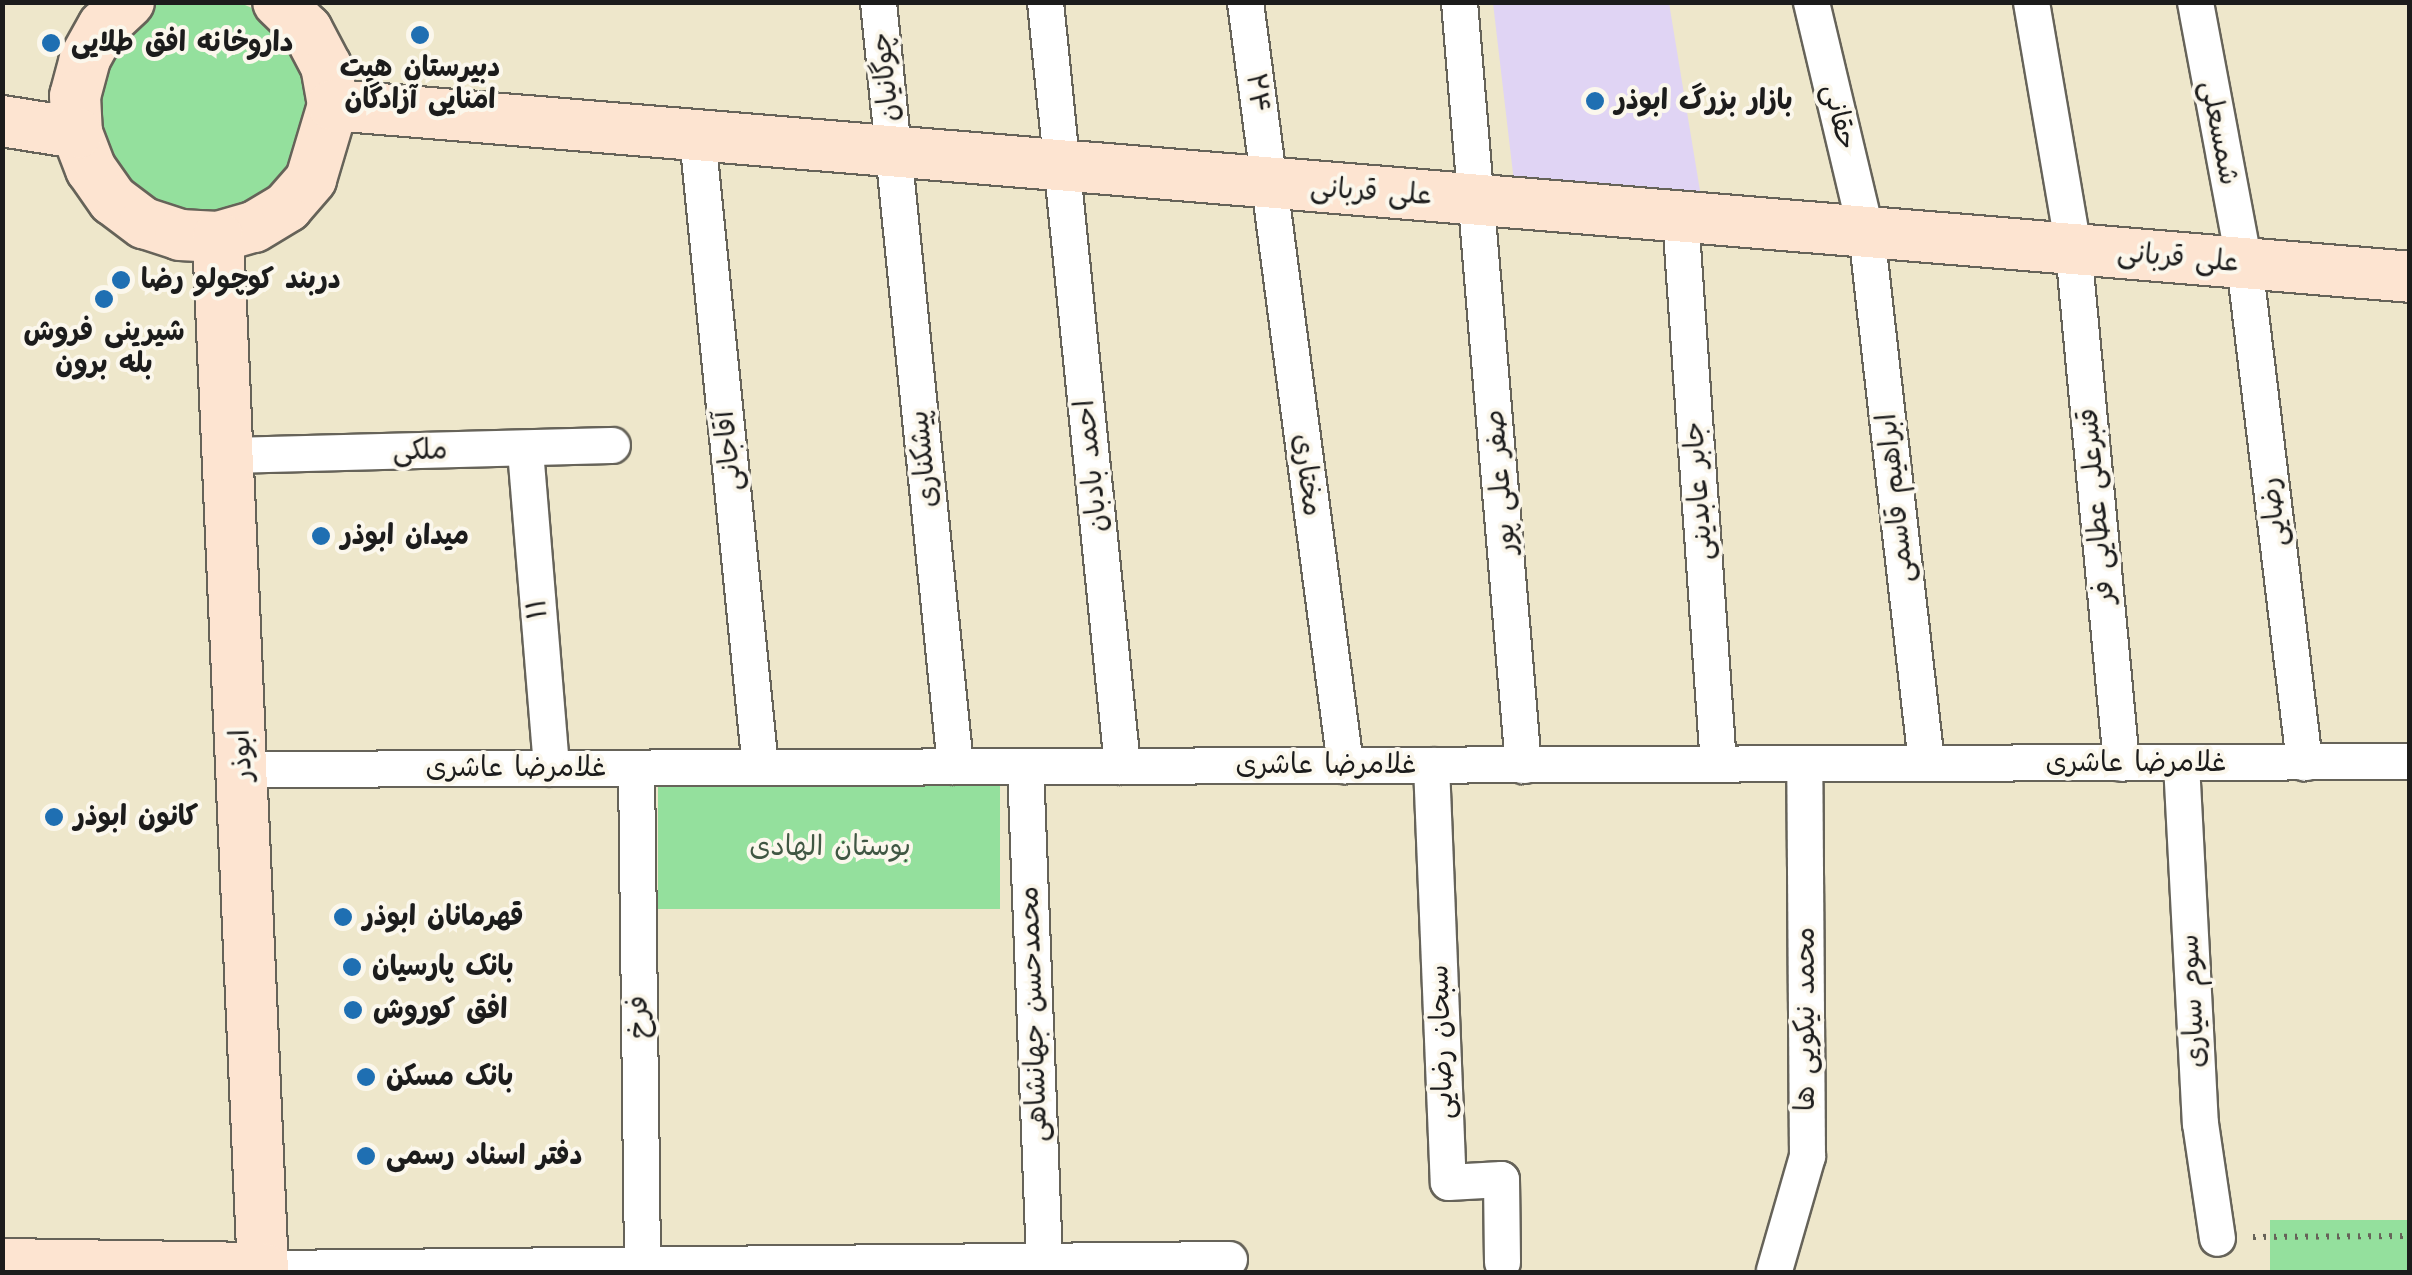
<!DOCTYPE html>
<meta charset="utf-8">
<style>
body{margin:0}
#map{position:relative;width:2412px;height:1275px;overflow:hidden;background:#eee7cb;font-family:"Architects Daughter","Playpen Sans Arabic",sans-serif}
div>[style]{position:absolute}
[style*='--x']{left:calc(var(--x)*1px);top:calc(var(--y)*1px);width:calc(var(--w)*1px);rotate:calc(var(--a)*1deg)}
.built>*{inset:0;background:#e0d4f4}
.green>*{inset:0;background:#94e09d;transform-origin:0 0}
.path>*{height:6px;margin-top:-3px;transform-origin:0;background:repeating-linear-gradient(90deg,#666359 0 2.5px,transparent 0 10.5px)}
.roads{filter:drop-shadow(2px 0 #666359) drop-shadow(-2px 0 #666359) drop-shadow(0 2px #666359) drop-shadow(0 -2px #666359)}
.street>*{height:35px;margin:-17.5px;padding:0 17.5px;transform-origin:17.5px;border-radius:17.5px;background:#fff}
.secondary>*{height:50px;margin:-25px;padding:0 25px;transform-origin:25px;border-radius:25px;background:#fde4d1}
.dots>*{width:28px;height:28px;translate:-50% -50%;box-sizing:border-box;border:5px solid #fbf7ec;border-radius:50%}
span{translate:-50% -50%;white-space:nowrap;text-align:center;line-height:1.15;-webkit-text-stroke:8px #fbf7ec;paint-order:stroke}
.poi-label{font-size:28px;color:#1c1c1c;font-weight:700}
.left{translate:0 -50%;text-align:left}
.street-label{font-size:28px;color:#1c1c1c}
.park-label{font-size:28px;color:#405743}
.frame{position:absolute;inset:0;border:5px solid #1c1c1c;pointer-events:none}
</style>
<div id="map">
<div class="built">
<div style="clip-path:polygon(1493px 3px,1669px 3px,1704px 215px,1516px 199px)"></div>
</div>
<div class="green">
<div style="clip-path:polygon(163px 2px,238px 2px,261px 12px,307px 68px,311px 141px,270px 200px,202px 224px,133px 201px,91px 138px,98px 62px,150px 6px)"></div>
<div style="left:658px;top:785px;width:342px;height:124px"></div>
<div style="left:2409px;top:1220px;width:52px;height:139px;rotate:90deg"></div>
</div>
<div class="path">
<div style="--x:2253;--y:1237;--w:157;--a:-0.4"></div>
</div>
<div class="roads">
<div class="street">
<div style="--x:878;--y:2;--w:768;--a:84.24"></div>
<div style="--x:1045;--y:2;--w:768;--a:84.24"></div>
<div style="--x:1245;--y:2;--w:770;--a:82.53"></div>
<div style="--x:1459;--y:2;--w:766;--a:85.21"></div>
<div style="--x:1811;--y:2;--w:236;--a:76.6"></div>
<div style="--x:1866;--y:232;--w:534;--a:83.55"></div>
<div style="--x:2031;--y:2;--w:251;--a:80.3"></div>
<div style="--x:2073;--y:249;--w:516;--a:84.66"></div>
<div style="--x:2195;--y:2;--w:266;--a:79.4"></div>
<div style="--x:2244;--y:263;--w:503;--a:83.14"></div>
<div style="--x:697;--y:136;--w:634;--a:84.3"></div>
<div style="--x:1680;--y:217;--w:548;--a:86.03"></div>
<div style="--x:525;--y:450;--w:319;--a:85.3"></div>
<div style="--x:228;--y:455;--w:384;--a:-1.5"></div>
<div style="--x:2181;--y:763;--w:361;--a:87"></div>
<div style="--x:2200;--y:1123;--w:116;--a:81.6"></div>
<div style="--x:1431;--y:765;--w:417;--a:87.7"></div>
<div style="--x:1448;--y:1182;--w:53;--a:-3.2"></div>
<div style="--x:1501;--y:1179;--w:83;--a:89.3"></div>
<div style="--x:1025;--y:766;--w:496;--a:87.8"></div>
<div style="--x:636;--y:768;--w:498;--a:89.3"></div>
<div style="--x:242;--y:769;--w:2168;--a:-0.21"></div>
<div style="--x:263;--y:1268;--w:966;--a:-0.53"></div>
<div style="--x:1774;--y:1270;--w:119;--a:-73.9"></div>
<div style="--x:1807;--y:1156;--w:392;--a:-90.4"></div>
</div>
<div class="secondary">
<div style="--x:129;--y:2;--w:35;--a:137"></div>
<div style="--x:103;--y:26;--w:38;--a:119"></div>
<div style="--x:85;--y:59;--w:38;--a:105"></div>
<div style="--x:75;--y:96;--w:37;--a:87"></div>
<div style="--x:77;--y:133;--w:39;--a:69"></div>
<div style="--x:91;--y:169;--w:38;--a:55"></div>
<div style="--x:113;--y:200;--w:39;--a:37"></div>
<div style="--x:144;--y:223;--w:38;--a:18"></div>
<div style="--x:180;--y:235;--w:38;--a:3"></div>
<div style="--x:218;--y:237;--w:37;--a:-16"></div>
<div style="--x:254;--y:227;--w:39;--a:-31"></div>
<div style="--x:287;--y:207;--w:37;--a:-49"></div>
<div style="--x:311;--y:179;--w:77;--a:-73.4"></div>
<div style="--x:333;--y:105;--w:40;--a:-100"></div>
<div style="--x:326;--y:66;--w:41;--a:-117.8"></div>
<div style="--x:307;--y:30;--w:40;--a:-136"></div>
<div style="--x:333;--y:105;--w:2084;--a:4.73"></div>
<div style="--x:2;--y:121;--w:76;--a:9.1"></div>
<div style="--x:218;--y:237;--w:1036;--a:87.51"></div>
<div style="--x:2;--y:1264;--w:261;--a:0.9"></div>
</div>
</div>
<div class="dots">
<div style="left:420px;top:35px;background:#1f6fb2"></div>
<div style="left:51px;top:43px;background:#1f6fb2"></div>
<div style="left:1595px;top:101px;background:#1f6fb2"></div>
<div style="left:121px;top:280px;background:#1f6fb2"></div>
<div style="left:104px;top:299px;background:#1f6fb2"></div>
<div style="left:321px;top:536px;background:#1f6fb2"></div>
<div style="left:54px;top:817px;background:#1f6fb2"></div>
<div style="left:343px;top:917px;background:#1f6fb2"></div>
<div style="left:352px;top:967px;background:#1f6fb2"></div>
<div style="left:353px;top:1010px;background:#1f6fb2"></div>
<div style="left:366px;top:1077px;background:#1f6fb2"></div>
<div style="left:366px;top:1156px;background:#1f6fb2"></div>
</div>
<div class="poi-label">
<span class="left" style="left:71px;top:43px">داروخانه افق طلایی</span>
<span style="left:420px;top:84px">دبیرستان هیت<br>امنایی آزادگان</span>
<span class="left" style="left:1615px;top:101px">بازار بزرگ ابوذر</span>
<span class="left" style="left:141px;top:280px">دربند کوچولو رضا</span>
<span style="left:104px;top:348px">شیرینی فروش<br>بله برون</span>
<span class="left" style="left:341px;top:536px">میدان ابوذر</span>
<span class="left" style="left:74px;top:817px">کانون ابوذر</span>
<span class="left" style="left:363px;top:917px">قهرمانان ابوذر</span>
<span class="left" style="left:372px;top:967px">بانک پارسیان</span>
<span class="left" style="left:373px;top:1010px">افق کوروش</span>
<span class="left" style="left:386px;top:1077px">بانک مسکن</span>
<span class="left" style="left:386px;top:1156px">دفتر اسناد رسمی</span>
</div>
<div class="street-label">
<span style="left:886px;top:77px;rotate:-96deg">چوگانیان</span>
<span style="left:1257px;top:93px;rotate:83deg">۲۴</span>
<span style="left:1839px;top:117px;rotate:76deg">حقانی</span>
<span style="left:2219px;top:133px;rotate:79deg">شمسعلی</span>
<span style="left:1371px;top:192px;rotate:4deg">علی قربانی</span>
<span style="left:2178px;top:258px;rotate:5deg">علی قربانی</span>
<span style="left:420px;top:451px;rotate:-1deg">ملکی</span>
<span style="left:729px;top:451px;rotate:-96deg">آقاجانی</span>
<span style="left:924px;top:459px;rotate:-96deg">پیشکناری</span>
<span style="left:1092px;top:466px;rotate:-96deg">احمد بادبان</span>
<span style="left:1307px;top:475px;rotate:83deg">مختاری</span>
<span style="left:1501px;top:482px;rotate:-95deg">صفر علی پور</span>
<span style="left:1699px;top:491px;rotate:-94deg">جابر عابدینی</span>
<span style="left:1896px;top:498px;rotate:-96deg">ابراهیم قاسمی</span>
<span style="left:2097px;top:506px;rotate:-95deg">قنبرعلی عطایی فر</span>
<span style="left:2274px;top:512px;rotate:-97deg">رضایی</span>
<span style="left:538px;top:609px;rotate:-95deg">۱۱</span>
<span style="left:242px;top:755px;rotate:-93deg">ابوذر</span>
<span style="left:2136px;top:763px">غلامرضا عاشری</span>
<span style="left:1326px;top:765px">غلامرضا عاشری</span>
<span style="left:516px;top:768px">غلامرضا عاشری</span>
<span style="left:2193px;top:1001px;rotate:-93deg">سوم سیاری</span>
<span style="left:1034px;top:1014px;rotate:-92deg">محمدحسن جهانشاهی</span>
<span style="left:639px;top:1017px;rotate:-91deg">فرخ</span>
<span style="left:1806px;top:1019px;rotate:-90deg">محمد نیکویی ها</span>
<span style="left:1442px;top:1042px;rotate:-92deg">سبحان رضایی</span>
</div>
<div class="park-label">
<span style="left:830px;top:847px">بوستان الهادی</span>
</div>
<div class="frame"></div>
</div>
